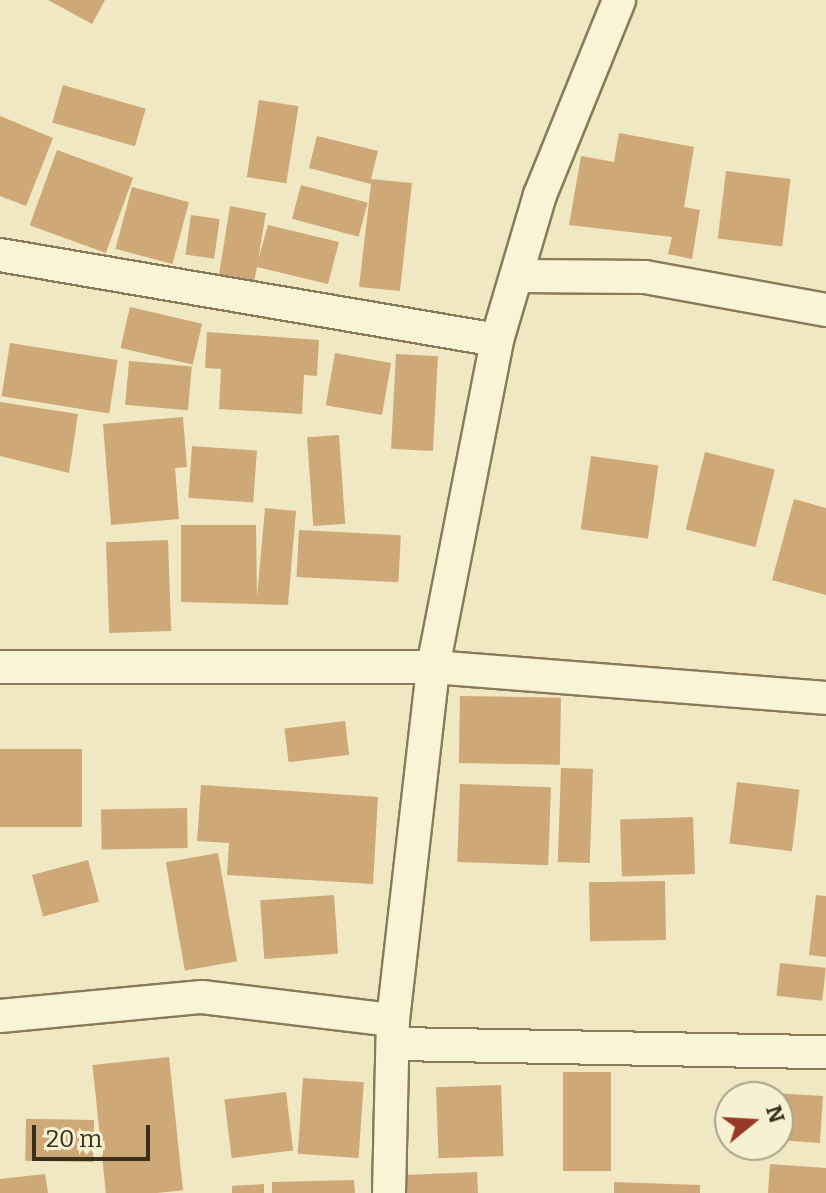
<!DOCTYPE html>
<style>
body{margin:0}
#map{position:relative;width:826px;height:1193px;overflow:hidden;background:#efe8c2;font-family:Bitter,serif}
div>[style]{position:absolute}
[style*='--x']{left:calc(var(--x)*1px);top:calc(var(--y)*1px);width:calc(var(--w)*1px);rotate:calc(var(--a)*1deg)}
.building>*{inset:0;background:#cea977;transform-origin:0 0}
.roads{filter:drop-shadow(2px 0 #897a59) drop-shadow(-2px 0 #897a59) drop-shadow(0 2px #897a59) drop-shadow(0 -2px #897a59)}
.minor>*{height:32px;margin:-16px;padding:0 16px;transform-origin:16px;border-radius:16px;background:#f9f4d6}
span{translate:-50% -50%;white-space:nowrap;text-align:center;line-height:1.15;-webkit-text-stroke:7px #f6f1d2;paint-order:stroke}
.north{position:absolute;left:714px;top:1081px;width:80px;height:80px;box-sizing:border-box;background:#f6f1d2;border:2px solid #aaa38a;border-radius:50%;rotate:72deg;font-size:22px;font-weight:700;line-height:32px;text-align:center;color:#382f1d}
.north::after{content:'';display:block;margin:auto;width:28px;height:36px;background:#993928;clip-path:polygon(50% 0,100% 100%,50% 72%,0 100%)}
.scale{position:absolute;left:32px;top:1125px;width:118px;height:36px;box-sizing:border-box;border:4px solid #382f1d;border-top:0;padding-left:10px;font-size:24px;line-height:28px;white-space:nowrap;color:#382f1d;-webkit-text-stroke:6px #f6f1d2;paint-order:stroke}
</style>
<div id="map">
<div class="building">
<div style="clip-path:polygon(48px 0,105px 0,92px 24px)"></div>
<div style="left:63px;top:85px;width:86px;height:39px;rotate:16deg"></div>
<div style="left:259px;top:100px;width:40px;height:78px;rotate:9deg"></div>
<div style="clip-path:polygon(0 116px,53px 138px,26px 206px,0 196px)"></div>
<div style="clip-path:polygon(619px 133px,694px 147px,684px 207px,700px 210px,692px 259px,668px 254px,672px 237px,569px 225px,581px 156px,614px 162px)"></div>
<div style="clip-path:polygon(317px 136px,378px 151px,371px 179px,412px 183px,400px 291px,359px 287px,371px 184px,309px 168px)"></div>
<div style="left:57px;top:150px;width:81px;height:80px;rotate:20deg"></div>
<div style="left:726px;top:171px;width:65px;height:68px;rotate:7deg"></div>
<div style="left:301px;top:185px;width:69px;height:35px;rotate:15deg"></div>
<div style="left:132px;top:187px;width:59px;height:64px;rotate:15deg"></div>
<div style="clip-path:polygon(230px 206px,266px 213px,258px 260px,268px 225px,339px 242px,328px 284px,257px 267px,253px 287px,218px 281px)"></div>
<div style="left:191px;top:215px;width:29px;height:40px;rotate:8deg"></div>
<div style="left:130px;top:307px;width:74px;height:42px;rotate:13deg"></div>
<div style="clip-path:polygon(207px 332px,319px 340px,317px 376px,304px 375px,302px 414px,219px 409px,221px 369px,205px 368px)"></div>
<div style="left:10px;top:343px;width:109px;height:54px;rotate:9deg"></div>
<div style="left:335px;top:353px;width:57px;height:53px;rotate:10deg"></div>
<div style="left:396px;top:354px;width:42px;height:95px;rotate:3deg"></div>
<div style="left:129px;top:361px;width:63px;height:44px;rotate:5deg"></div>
<div style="clip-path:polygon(0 402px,78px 414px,69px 473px,0 456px)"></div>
<div style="clip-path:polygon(183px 417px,187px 467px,175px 468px,179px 519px,111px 525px,103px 424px)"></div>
<div style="left:339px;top:435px;width:89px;height:32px;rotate:86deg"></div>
<div style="left:192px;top:446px;width:65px;height:52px;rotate:4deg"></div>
<div style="left:705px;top:452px;width:72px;height:80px;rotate:14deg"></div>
<div style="left:591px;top:456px;width:68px;height:74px;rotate:8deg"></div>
<div style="clip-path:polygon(794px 499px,826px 508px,826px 595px,772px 580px)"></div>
<div style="clip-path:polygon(265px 508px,296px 511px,288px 605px,181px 602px,181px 525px,256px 525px,257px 597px)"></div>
<div style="left:299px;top:530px;width:102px;height:47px;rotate:3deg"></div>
<div style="left:168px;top:540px;width:91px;height:62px;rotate:88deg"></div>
<div style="left:460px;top:696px;width:101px;height:67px;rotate:1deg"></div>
<div style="left:345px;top:721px;width:34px;height:61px;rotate:83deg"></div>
<div style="left:82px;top:749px;width:78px;height:82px;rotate:90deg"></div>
<div style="left:561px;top:768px;width:32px;height:94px;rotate:2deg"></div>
<div style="left:737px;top:782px;width:63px;height:62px;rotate:7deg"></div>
<div style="left:460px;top:784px;width:91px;height:78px;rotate:2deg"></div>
<div style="clip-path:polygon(201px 785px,378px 797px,373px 884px,227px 875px,229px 843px,197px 841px)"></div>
<div style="left:187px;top:808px;width:40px;height:86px;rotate:89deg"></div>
<div style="left:693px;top:817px;width:57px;height:73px;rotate:88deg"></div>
<div style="left:218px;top:853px;width:110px;height:53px;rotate:80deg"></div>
<div style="left:88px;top:860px;width:43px;height:58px;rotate:75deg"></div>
<div style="left:665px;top:881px;width:59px;height:76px;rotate:89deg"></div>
<div style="left:334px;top:895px;width:59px;height:74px;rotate:86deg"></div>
<div style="clip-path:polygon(816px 895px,826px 896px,826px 957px,809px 955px)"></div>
<div style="left:780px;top:963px;width:46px;height:33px;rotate:6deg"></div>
<div style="left:169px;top:1057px;width:134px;height:77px;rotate:84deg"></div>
<div style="left:563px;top:1072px;width:48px;height:99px"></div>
<div style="left:303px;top:1078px;width:61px;height:76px;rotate:4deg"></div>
<div style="left:501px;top:1085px;width:71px;height:65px;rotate:88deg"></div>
<div style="clip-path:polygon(728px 1090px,823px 1096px,820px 1143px,778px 1140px,778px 1097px,730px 1097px,725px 1137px)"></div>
<div style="left:286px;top:1092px;width:59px;height:62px;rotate:83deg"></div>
<div style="left:94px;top:1120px;width:42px;height:68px;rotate:91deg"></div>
<div style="clip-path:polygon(770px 1164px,826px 1168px,826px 1193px,768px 1193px)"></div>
<div style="clip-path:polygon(477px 1172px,478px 1193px,405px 1193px,404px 1175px)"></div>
<div style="clip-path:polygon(45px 1174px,48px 1193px,0 1193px,0 1179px)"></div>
<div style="clip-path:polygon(354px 1180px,355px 1193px,272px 1193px,272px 1182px)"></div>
<div style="clip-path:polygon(614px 1182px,700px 1185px,700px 1193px,614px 1193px)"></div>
<div style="clip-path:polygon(264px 1184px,264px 1193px,232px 1193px,232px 1186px)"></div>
</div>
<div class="roads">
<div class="minor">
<div style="--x:0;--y:255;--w:504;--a:9.71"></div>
<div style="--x:520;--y:276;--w:125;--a:0.5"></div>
<div style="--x:645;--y:277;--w:184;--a:10.3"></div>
<div style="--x:0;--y:667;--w:433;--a:0"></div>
<div style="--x:433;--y:667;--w:394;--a:4.5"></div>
<div style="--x:0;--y:1016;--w:203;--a:-5.4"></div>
<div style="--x:202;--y:997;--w:192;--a:6.9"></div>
<div style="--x:398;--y:1044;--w:428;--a:1.1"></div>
<div style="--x:389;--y:1193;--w:173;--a:-88.7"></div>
<div style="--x:393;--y:1020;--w:355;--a:-83.5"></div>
<div style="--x:433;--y:667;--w:333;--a:-78.9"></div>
<div style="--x:497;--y:340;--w:151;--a:-73.5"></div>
<div style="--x:540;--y:195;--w:210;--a:-67.9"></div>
</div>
</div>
<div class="north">N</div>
<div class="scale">20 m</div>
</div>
